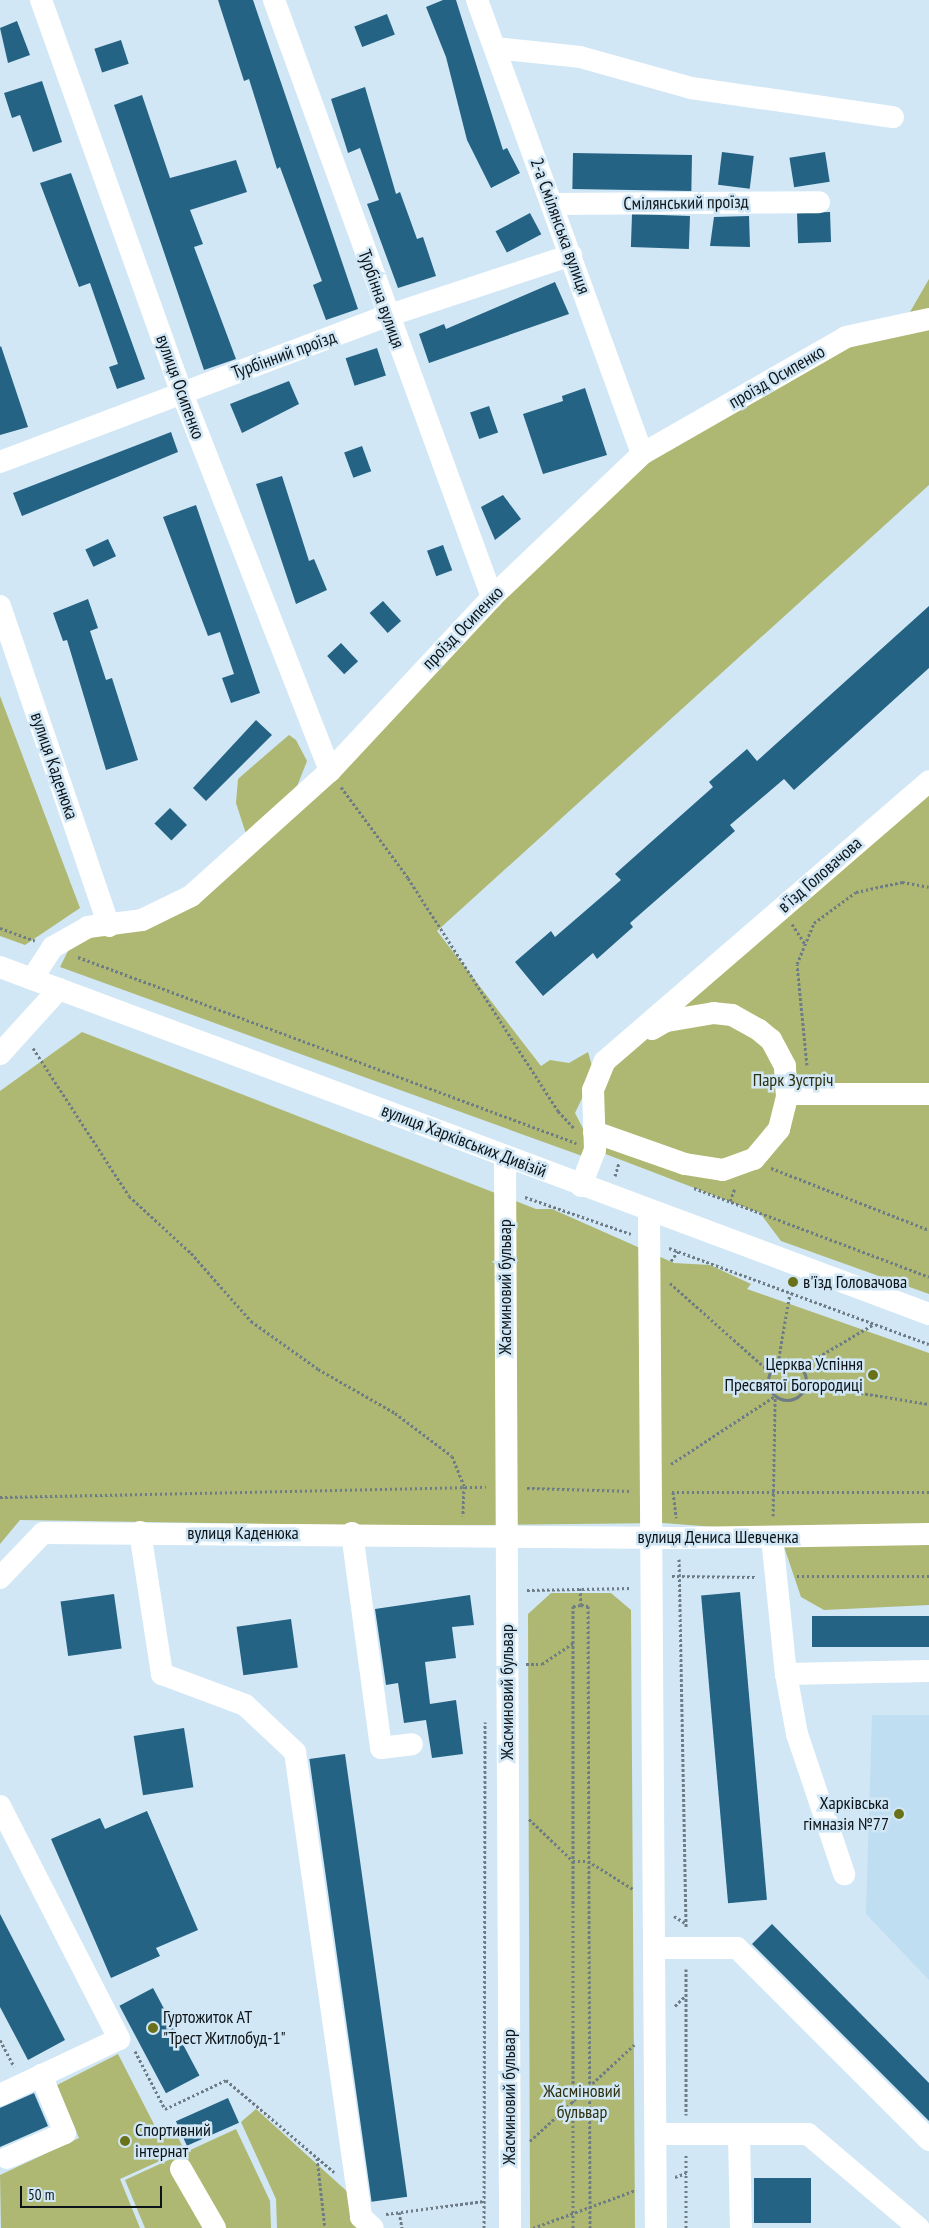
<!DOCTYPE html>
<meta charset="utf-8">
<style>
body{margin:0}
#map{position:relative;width:929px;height:2228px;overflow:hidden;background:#d1e7f5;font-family:"PT Sans Narrow",sans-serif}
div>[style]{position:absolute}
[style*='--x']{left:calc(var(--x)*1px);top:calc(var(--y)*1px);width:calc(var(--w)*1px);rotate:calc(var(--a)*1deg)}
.built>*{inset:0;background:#c0def1}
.green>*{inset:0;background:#afb872}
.building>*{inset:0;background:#246384;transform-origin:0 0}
.path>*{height:3px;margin-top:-1.5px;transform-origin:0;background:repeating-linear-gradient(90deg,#6d7c85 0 2.5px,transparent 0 5px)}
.path>.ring{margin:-1.5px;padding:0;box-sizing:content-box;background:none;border:3px solid #6d7c85;border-radius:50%}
.minor>*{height:22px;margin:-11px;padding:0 11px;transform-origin:11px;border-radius:11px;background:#fff}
.dots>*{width:14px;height:14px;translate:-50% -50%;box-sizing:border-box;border:2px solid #d1e7f5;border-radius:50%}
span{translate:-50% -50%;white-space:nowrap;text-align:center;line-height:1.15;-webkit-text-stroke:5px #d1e7f5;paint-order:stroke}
.street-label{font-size:18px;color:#0c1419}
.park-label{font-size:18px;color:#2e310f}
.poi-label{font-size:18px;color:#0c1419}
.left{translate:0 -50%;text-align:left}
.right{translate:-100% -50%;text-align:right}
.scale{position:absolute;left:20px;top:2186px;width:142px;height:22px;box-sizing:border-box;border:2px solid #0c1419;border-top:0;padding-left:6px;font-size:15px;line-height:18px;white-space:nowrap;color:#0c1419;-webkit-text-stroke:4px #d1e7f5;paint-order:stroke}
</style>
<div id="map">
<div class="built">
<div style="clip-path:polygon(872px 1715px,929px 1715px,929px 1980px,866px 1914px)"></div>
</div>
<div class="green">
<div style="clip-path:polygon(929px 279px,929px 485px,437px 931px,541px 1066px,550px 1060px,569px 1063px,588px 1052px,594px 1073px,575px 1113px,589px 1140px,585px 1157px,60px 967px,73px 941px,165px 916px,246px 834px,236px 803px,238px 779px,276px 746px,289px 735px,296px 740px,307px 761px,296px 789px,641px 466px,910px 312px)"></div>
<div style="clip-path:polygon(0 696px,80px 908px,25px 945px,0 936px)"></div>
<div style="clip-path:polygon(929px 781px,929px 1294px,781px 1241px,760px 1213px,595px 1150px,605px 1061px)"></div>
<div style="clip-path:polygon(82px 1032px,536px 1209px,552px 1209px,674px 1263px,710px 1265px,751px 1284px,747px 1289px,929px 1353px,929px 1605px,824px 1610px,801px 1597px,779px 1532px,663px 1523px,391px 1526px,20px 1520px,0 1544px,0 1091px)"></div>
<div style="clip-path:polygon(551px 1593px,611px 1593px,631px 1610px,635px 2228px,530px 2228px,528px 1614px)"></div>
<div style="clip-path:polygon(118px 2054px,159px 2134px,174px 2128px,184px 2150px,120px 2179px,140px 2228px,1px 2228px,0 2175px,79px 2138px,57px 2085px)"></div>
<div style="clip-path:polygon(256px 2109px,351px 2195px,367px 2228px,277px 2228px,276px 2199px,241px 2122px)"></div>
<div style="clip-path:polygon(236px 2129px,270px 2201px,271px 2228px,145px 2228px,125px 2180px)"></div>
</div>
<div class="building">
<div style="clip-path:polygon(218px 0,253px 0,358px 309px,326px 320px,313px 285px,322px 281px,280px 167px,277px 169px,249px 79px,244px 81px)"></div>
<div style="clip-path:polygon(443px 0,456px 0,503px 150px,507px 148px,520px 173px,491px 188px,467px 140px,446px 57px,426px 7px)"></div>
<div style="left:387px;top:14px;width:22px;height:35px;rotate:69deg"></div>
<div style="clip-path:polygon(17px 21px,30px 55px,8px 63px,0 28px)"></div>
<div style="left:121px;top:40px;width:25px;height:28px;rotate:72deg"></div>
<div style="clip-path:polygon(42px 81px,62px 142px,33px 152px,20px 115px,12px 118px,4px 93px)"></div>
<div style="clip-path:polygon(365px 87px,396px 194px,400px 192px,417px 239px,423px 237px,436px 276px,398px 288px,367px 204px,379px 200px,360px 148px,348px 153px,331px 99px)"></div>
<div style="clip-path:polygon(142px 95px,170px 178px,236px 160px,247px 192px,190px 210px,203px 244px,194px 247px,236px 359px,204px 370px,114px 105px)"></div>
<div style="left:722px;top:152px;width:32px;height:33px;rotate:7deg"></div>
<div style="left:825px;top:152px;width:30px;height:36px;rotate:81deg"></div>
<div style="left:573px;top:153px;width:119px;height:36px;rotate:1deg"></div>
<div style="clip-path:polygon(71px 173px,145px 379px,117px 389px,109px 367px,118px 364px,90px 283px,79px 287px,40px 183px)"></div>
<div style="left:830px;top:212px;width:30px;height:33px;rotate:88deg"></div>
<div style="left:530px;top:213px;width:24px;height:39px;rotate:62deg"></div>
<div style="left:690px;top:216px;width:33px;height:58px;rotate:92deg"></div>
<div style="clip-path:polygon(749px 216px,750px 247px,710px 246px,714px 217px)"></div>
<div style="clip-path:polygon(555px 282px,569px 314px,429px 363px,419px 334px,444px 324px,446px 329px)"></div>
<div style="clip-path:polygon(1px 346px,28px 427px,0 435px,0 347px)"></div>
<div style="left:377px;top:348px;width:29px;height:33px;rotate:72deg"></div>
<div style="clip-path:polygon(289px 381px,299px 404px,242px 433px,230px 404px)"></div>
<div style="clip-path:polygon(585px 388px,607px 455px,543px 474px,523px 414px,563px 401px,562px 396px)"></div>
<div style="left:489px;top:406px;width:28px;height:20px;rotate:71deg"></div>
<div style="clip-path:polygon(171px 432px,178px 452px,22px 516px,13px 493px)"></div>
<div style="left:362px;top:446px;width:27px;height:19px;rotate:70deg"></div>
<div style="clip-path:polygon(282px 476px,309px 561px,314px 559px,327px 590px,296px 604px,256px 484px)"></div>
<div style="clip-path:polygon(503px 495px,521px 519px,495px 540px,481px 507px)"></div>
<div style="clip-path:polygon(196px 505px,260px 693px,231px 703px,222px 678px,234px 674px,220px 632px,208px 636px,163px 517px)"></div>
<div style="left:108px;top:539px;width:19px;height:25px;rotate:65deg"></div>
<div style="left:443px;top:545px;width:27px;height:17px;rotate:70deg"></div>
<div style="clip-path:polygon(88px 599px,98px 628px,90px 631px,106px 680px,112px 678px,138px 760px,106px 770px,67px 640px,63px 641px,53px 613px)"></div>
<div style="left:383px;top:601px;width:27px;height:18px;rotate:48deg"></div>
<div style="clip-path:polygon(929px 606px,929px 668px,794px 790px,784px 779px,730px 825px,735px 831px,630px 923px,633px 927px,597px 959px,593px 953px,543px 996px,515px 962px,551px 931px,555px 937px,621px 880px,615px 874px,713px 787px,709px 782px,747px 749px,757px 761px)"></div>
<div style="left:341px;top:643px;width:25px;height:19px;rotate:47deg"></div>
<div style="clip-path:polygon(256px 720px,272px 735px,206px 801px,193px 788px)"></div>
<div style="left:170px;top:808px;width:24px;height:22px;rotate:45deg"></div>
<div style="left:740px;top:1592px;width:309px;height:39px;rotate:85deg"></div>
<div style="left:114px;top:1594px;width:55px;height:54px;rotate:82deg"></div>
<div style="clip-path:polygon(470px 1595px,474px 1625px,452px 1627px,456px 1658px,425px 1662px,430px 1704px,456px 1700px,463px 1754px,432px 1758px,426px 1720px,404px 1723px,398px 1683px,386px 1685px,375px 1609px)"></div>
<div style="left:929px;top:1616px;width:31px;height:117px;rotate:90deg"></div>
<div style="left:291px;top:1619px;width:49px;height:55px;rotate:82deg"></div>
<div style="left:184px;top:1728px;width:60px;height:51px;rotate:81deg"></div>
<div style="left:345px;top:1754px;width:447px;height:36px;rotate:82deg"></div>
<div style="clip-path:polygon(147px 1811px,198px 1930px,156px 1948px,160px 1956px,111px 1978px,51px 1839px,100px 1818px,105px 1829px)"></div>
<div style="clip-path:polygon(0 1914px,65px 2040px,28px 2060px,0 2007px)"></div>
<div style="clip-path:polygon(772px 1924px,929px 2083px,929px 2121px,752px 1944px)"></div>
<div style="left:153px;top:1988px;width:99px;height:38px;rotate:62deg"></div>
<div style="clip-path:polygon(34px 2093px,48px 2126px,0 2147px,0 2108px)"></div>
<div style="left:228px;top:2098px;width:27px;height:57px;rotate:66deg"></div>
<div style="left:754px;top:2178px;width:57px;height:45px"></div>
</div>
<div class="path">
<div style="--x:341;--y:787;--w:113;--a:53.6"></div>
<div style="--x:408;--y:878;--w:277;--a:57.2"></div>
<div style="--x:558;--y:1111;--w:23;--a:47"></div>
<div style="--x:792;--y:924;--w:24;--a:57"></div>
<div style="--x:0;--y:928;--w:37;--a:20"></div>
<div style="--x:78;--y:957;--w:532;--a:20.48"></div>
<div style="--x:33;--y:1048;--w:176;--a:57"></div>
<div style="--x:129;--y:1196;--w:84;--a:42.6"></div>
<div style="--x:191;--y:1253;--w:91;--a:48.6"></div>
<div style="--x:251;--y:1321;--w:82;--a:35.6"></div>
<div style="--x:318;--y:1369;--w:89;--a:29.7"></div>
<div style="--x:395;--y:1413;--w:71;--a:37"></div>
<div style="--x:452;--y:1456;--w:32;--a:68"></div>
<div style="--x:464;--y:1486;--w:30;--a:92"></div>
<div style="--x:807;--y:1065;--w:101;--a:-95.7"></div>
<div style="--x:797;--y:964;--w:44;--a:-67.5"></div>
<div style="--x:814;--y:923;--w:52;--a:-36.4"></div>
<div style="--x:856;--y:892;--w:47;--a:-12.3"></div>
<div style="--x:902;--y:882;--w:27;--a:10"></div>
<div style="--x:771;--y:1168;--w:170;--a:21.4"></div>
<div style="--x:615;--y:1176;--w:14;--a:-73"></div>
<div style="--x:694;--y:1188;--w:251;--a:20.7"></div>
<div style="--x:525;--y:1197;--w:112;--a:19.2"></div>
<div style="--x:730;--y:1201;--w:14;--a:-69"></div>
<div style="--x:669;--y:1248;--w:277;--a:20.3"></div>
<div style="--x:671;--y:1261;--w:12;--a:-55"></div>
<div style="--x:670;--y:1283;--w:134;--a:41.7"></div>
<div class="ring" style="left:768px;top:1362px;width:35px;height:35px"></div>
<div style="--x:778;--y:1363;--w:71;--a:-80.3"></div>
<div style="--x:801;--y:1367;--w:85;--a:-30.5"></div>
<div style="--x:806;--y:1384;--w:125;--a:9.2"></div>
<div style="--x:671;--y:1464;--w:124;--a:-33.2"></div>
<div style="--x:527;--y:1488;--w:104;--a:1.7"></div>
<div style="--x:672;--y:1492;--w:257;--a:0"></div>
<div style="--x:673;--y:1492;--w:26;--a:83"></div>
<div style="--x:0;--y:1497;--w:486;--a:-1.2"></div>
<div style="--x:773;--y:1516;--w:120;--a:-89"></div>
<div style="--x:679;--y:1559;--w:368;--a:88.9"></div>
<div style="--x:672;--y:1576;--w:84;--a:0.7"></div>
<div style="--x:797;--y:1576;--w:132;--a:0"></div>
<div style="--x:580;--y:1588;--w:17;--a:87"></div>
<div style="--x:527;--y:1590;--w:104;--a:-1.1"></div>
<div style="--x:526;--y:1664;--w:16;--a:0"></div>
<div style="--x:542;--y:1664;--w:37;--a:-34"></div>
<div style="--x:529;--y:1819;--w:61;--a:43.7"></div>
<div style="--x:573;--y:1861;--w:15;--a:0"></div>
<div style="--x:588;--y:1861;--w:53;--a:31.9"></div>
<div style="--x:674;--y:1916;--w:13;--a:32"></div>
<div style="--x:686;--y:1969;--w:146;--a:90"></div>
<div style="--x:675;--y:2006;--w:16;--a:-45"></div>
<div style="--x:0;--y:2040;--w:30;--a:62"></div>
<div style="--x:135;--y:2051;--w:65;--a:62.7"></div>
<div style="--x:165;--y:2109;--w:68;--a:-25.4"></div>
<div style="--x:226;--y:2080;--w:142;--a:40.4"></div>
<div style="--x:530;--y:2141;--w:142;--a:-42.7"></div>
<div style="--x:317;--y:2158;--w:70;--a:83.5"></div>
<div style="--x:675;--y:2177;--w:12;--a:-20"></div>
<div style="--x:399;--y:2212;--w:16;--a:79"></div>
<div style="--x:386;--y:2214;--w:99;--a:-7.6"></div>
<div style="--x:484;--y:2228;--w:506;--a:-89.89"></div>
<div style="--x:533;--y:2228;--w:110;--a:-20.3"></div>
<div style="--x:573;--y:2228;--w:622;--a:-90"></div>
<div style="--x:573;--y:1606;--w:8;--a:-7"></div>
<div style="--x:581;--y:1605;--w:7;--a:8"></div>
<div style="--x:588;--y:1606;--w:622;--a:89.82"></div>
<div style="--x:686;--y:2228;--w:74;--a:-90"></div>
</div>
<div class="minor">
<div style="--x:41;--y:0;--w:418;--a:70.3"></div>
<div style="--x:182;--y:393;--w:406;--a:68.6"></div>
<div style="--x:274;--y:0;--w:636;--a:69.94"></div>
<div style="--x:477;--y:0;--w:483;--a:70"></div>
<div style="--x:495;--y:48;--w:85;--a:6"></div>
<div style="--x:580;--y:57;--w:115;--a:15.6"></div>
<div style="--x:691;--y:88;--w:204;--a:8.2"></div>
<div style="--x:553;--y:204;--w:266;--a:-0.4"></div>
<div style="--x:0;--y:462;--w:414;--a:-20.7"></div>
<div style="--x:387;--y:316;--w:194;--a:-18.3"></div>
<div style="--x:0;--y:606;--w:338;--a:71.2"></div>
<div style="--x:0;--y:967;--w:992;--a:20.48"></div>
<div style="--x:32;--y:979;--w:38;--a:-57"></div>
<div style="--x:53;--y:947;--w:40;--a:-29.7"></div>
<div style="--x:88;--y:927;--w:54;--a:-7.4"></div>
<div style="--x:142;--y:920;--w:55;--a:-26.1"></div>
<div style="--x:191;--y:896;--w:187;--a:-42"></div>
<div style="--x:330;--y:771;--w:238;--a:-47"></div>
<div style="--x:492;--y:597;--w:207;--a:-43.6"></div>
<div style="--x:642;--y:454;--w:235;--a:-29.8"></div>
<div style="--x:846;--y:337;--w:85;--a:-12.2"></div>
<div style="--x:0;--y:1054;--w:88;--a:-47.8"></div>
<div style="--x:787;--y:1094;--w:142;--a:0"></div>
<div style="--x:594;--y:1132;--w:96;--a:19.4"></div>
<div style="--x:685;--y:1164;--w:38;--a:9"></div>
<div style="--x:723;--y:1170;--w:33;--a:-20"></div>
<div style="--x:754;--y:1159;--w:39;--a:-50"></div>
<div style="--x:779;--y:1129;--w:33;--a:-76"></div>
<div style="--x:787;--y:1097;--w:31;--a:-94"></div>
<div style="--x:785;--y:1066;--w:30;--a:-118"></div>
<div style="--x:771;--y:1040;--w:16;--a:-140"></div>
<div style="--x:759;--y:1030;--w:31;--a:-151"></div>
<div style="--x:732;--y:1015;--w:18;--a:-174"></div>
<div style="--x:714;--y:1013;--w:49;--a:170.5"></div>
<div style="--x:666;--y:1021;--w:16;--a:150"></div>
<div style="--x:505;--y:1156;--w:1072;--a:89.73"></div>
<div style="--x:581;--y:1186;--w:39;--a:-69"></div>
<div style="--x:595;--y:1150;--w:60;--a:-91.9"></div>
<div style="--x:593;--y:1090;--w:31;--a:-68"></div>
<div style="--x:605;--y:1061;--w:428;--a:-40.8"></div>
<div style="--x:649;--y:1212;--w:1016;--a:89.61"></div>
<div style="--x:140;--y:1532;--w:144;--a:81.2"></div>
<div style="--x:162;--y:1674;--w:89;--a:20.5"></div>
<div style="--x:245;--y:1705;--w:69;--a:43.2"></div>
<div style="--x:295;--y:1752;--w:470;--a:81.9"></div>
<div style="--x:361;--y:2217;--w:16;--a:43"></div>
<div style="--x:352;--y:1533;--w:217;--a:82.3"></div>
<div style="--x:381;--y:1748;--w:31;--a:-7"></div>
<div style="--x:772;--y:1537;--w:138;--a:84.2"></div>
<div style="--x:786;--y:1674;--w:61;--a:79.6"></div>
<div style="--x:797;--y:1734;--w:148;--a:71.4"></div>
<div style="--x:0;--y:1578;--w:62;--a:-46.3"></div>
<div style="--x:43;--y:1533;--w:635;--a:0.45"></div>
<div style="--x:678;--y:1538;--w:251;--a:-0.9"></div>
<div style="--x:786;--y:1674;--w:143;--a:-1.2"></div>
<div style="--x:0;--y:1806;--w:262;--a:62.9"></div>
<div style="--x:119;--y:2039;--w:132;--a:154.8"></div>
<div style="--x:655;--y:1948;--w:82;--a:0"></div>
<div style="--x:737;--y:1948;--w:272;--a:45"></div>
<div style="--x:656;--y:2134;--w:152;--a:0"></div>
<div style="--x:808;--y:2134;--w:145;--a:40.3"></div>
<div style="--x:739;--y:2134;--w:94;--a:88.8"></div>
<div style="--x:7;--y:2158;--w:63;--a:-23.3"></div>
<div style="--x:65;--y:2133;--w:63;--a:-112.5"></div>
<div style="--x:181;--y:2169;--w:68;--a:60"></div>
</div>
<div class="dots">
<div style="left:793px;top:1282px;background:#697119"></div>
<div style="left:873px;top:1375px;background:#697119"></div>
<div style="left:899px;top:1814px;background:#697119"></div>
<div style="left:153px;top:2028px;background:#697119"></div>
<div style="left:125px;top:2141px;background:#697119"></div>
</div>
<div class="street-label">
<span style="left:686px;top:203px;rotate:-1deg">Смілянський проїзд</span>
<span style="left:560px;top:226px;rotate:70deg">2-а Смілянська вулиця</span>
<span style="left:381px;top:299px;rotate:70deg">Турбінна вулиця</span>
<span style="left:284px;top:355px;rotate:-20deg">Турбінний проїзд</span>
<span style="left:777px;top:377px;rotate:-30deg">проїзд Осипенко</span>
<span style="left:180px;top:387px;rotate:70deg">вулиця Осипенко</span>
<span style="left:463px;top:628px;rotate:-46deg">проїзд Осипенко</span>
<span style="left:54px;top:766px;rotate:71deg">вулиця Каденюка</span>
<span style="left:820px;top:875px;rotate:-41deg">в'їзд Головачова</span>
<span style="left:464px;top:1141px;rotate:21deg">вулиця Харківських Дивізій</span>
<span style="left:505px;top:1287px;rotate:-90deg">Жасминовий бульвар</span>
<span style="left:243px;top:1533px">вулиця Каденюка</span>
<span style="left:718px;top:1537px">вулиця Дениса Шевченка</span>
<span style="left:507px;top:1692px;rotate:-90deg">Жасминовий бульвар</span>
<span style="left:509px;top:2097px;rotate:-90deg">Жасминовий бульвар</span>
</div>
<div class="park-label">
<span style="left:793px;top:1080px">Парк Зустріч</span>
<span style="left:582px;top:2102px">Жасміновий<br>бульвар</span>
</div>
<div class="poi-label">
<span class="left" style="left:803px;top:1282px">в'їзд Головачова</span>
<span class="right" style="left:863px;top:1375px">Церква Успіння<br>Пресвятої Богородиці</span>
<span class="right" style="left:889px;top:1814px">Харківська<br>гімназія №77</span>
<span class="left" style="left:163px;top:2028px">Гуртожиток АТ<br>"Трест Житлобуд-1"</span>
<span class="left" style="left:135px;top:2141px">Спортивний<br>інтернат</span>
</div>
<div class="scale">50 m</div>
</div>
